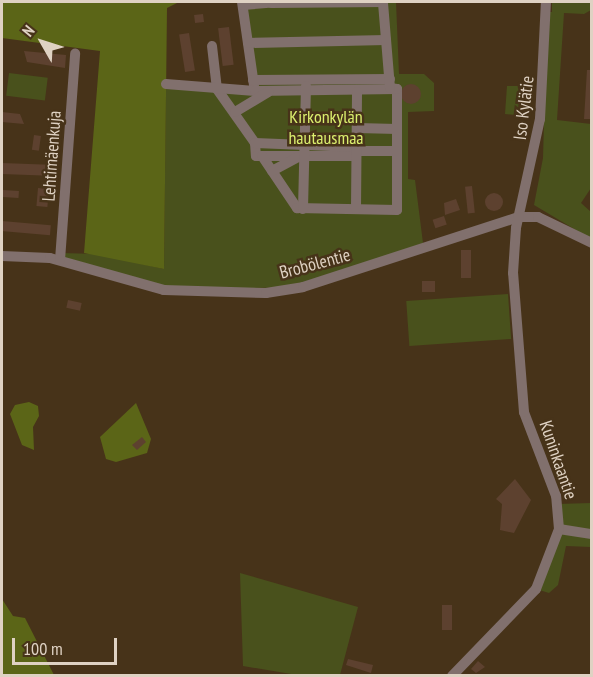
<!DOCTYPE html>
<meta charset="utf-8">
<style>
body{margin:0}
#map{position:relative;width:593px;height:677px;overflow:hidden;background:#473319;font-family:"PT Sans Narrow",sans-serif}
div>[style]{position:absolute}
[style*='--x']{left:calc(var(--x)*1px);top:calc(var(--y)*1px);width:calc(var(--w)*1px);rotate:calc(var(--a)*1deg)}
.green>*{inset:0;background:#49511c;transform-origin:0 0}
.forest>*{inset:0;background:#5b6517}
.building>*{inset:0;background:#5d412f;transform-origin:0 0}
.round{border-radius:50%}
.minor>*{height:10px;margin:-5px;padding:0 5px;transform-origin:5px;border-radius:5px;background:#81706d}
span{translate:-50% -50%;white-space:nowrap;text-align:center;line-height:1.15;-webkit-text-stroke:5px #473319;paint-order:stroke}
.street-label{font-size:18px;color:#dfd2c3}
.park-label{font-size:18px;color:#dbef6e}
.frame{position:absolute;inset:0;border:3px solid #dfd2c3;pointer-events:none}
.north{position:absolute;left:12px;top:12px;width:60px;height:60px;-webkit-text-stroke:4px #473319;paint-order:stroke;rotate:309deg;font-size:16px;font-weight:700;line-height:24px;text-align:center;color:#dfd2c3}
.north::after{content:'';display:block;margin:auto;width:21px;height:27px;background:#dfd2c3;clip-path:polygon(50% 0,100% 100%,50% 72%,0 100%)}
.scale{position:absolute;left:12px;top:638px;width:105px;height:27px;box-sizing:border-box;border:3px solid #dfd2c3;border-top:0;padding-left:8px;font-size:18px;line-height:21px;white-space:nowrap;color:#dfd2c3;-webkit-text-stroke:4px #473319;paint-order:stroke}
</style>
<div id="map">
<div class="green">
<div style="clip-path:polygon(240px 2px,396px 2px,399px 74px,424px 74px,434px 83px,434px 111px,408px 112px,408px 179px,415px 180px,423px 243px,303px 287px,164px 290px,60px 260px,61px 253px,97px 254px,164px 269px,166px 84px,254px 89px)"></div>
<div style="clip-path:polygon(552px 2px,591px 2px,591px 10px,584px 14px,564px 13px,557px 120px,591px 124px,591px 188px,581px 203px,591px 212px,591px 239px,534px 205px,543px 158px,547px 12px,552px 12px)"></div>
<div style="left:9px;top:73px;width:39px;height:23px;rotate:7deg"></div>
<div style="clip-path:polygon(507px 86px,533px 86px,528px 116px,505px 114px)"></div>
<div style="left:508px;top:294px;width:45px;height:102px;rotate:86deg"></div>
<div style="clip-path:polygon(591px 503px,591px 547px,566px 546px,558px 585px,549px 593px,536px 589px,549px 566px,558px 504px)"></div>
<div style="clip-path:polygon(240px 573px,358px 607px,340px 675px,297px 675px,243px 666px)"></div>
</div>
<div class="forest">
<div style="clip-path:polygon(2px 2px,179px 2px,167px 8px,164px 269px,84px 253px,100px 51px,2px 38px)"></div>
<div style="clip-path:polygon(29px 402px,38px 406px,39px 416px,33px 427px,34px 450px,22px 445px,10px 414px,15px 405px)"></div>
<div style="clip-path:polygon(136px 403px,151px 439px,147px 453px,116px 462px,106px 459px,100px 437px)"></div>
<div style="clip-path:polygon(2px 599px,13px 616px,25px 618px,54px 675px,2px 675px)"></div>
</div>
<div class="building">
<div style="left:203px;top:14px;width:8px;height:9px;rotate:83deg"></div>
<div style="left:229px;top:27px;width:38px;height:11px;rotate:83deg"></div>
<div style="left:189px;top:33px;width:38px;height:10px;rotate:81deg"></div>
<div style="clip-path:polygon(24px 51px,66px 55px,65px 68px,27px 62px)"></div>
<div style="clip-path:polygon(587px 70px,591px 70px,591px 119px,584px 119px)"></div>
<div class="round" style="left:401px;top:84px;width:20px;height:20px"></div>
<div style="clip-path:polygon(2px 112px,20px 114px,24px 124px,2px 122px)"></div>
<div style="left:34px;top:135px;width:7px;height:15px;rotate:8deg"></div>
<div style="left:2px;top:163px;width:54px;height:11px;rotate:2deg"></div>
<div style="left:472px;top:186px;width:27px;height:7px;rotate:84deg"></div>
<div style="left:38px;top:188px;width:11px;height:18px;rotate:5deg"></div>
<div style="left:3px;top:190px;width:16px;height:7px;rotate:4deg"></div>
<div class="round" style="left:485px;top:193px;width:18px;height:18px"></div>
<div style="clip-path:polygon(456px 199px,460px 210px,445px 215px,444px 203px)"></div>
<div style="left:444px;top:216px;width:9px;height:12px;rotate:72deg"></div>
<div style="left:2px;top:221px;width:49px;height:10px;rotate:5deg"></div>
<div style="left:461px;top:250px;width:10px;height:28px"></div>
<div style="left:435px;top:281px;width:11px;height:13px;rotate:90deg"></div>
<div style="left:68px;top:300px;width:14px;height:8px;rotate:12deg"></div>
<div style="clip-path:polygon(142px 437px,146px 442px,137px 450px,132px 445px)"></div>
<div style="clip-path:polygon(515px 479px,531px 500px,514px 533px,500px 530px,502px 504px,496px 499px)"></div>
<div style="left:452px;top:605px;width:25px;height:10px;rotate:90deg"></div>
<div style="clip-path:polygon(348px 659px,373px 665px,371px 673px,346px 665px)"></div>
<div style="clip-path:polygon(478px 661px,485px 667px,476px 673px,471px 669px)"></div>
</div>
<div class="minor">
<div style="--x:242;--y:2;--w:84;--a:81.8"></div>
<div style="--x:271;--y:3;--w:112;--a:-0.5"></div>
<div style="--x:243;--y:5;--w:32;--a:-5"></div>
<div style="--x:248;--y:43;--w:138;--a:-1.2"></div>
<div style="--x:212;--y:46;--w:43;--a:83.4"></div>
<div style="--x:217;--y:89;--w:66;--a:54.9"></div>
<div style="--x:255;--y:143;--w:13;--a:86"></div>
<div style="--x:256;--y:156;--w:100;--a:0"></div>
<div style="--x:253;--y:80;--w:137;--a:-0.4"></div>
<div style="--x:166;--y:84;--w:89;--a:4.5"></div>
<div style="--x:255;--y:91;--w:142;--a:-0.8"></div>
<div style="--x:235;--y:112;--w:39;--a:-31"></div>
<div style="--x:357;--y:128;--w:40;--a:1.4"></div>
<div style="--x:255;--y:143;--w:101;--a:2.3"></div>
<div style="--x:356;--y:151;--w:41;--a:0"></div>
<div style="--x:262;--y:156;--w:63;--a:56.1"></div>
<div style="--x:297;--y:208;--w:100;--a:1.1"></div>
<div style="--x:397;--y:210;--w:121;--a:-90"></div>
<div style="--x:397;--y:89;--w:7;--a:-172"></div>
<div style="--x:390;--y:88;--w:86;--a:-94.7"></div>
<div style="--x:272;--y:171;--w:30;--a:-28"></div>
<div style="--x:303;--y:209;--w:123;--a:-88.6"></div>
<div style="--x:356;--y:209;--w:117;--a:-89.5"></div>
<div style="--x:2;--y:256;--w:48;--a:2.4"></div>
<div style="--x:50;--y:258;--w:118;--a:15.7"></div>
<div style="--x:164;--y:290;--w:102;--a:1.7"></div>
<div style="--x:266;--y:293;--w:37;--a:-9"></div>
<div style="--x:303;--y:287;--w:227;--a:-18"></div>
<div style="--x:519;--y:217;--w:19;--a:0"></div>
<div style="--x:538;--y:217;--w:60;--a:25.7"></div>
<div style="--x:60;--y:260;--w:207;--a:-85.8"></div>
<div style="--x:559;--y:529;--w:33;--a:9"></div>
<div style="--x:452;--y:676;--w:121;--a:-46"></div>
<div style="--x:536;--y:589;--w:64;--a:-69"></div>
<div style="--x:559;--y:529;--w:33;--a:-95"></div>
<div style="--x:556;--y:496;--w:90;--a:-110.9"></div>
<div style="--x:524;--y:412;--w:139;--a:-94.5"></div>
<div style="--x:513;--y:273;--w:45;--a:-86.2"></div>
<div style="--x:516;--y:228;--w:112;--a:-77.6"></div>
<div style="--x:540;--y:119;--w:117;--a:-87.1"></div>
</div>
<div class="street-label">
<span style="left:524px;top:108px;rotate:-83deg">Iso Kylätie</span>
<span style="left:52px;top:156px;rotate:-86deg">Lehtimäenkuja</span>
<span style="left:315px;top:264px;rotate:-15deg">Brobölentie</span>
<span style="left:558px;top:460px;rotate:71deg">Kuninkaantie</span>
</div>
<div class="park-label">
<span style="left:326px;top:128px">Kirkonkylän<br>hautausmaa</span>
</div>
<div class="frame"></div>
<div class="north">N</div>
<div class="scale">100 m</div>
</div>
